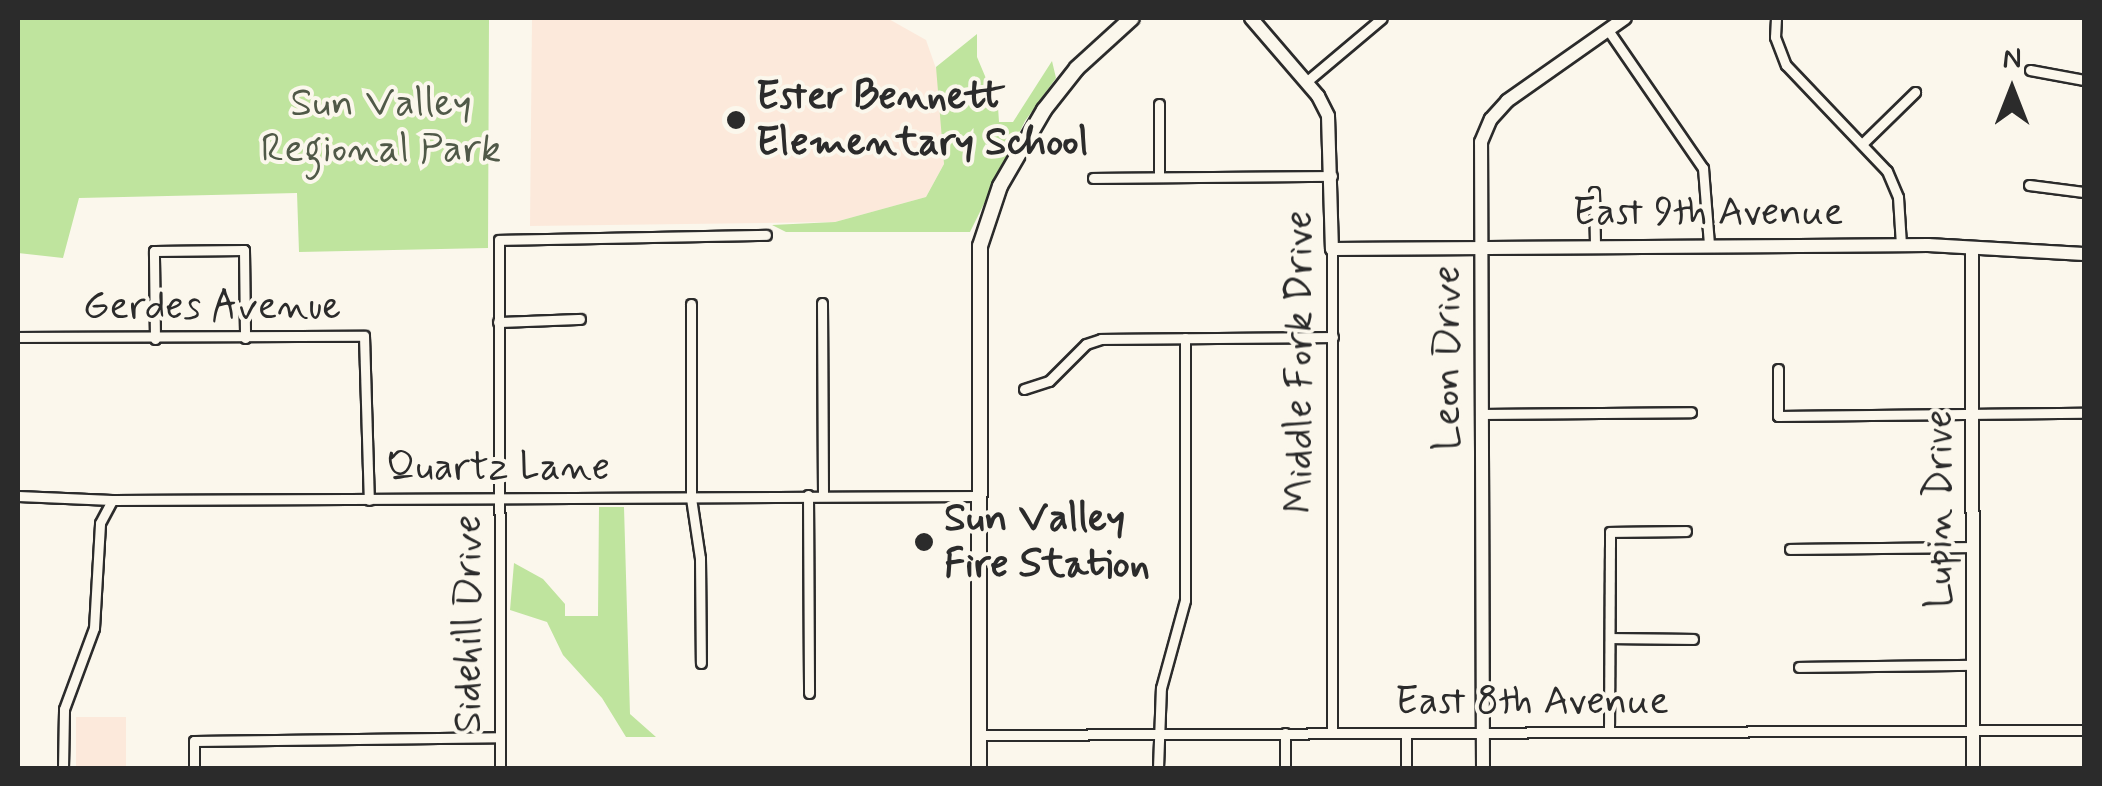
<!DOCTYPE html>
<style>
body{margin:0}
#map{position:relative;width:2102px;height:786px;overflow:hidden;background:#fbf7ec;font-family:Mynerve,sans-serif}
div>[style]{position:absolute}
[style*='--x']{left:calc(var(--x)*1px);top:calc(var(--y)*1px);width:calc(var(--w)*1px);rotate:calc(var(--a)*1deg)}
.built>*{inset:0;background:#fce9db;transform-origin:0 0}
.green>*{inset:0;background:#bfe49e}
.roads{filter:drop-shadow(2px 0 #2b2b2b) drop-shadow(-2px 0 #2b2b2b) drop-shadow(0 2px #2b2b2b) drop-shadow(0 -2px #2b2b2b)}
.street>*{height:9px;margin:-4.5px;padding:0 4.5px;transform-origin:4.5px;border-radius:4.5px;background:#fbf7ec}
.secondary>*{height:12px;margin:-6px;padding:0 6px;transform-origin:6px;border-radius:6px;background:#fbf7ec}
.primary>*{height:14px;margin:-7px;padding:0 7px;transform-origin:7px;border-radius:7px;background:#fbf7ec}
.dots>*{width:28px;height:28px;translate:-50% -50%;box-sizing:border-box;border:5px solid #fbf7ec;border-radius:50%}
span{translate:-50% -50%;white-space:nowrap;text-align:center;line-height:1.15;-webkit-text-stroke:8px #fbf7ec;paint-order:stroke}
.poi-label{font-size:40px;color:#2b2b2b;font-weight:700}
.left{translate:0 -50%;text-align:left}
.park-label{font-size:40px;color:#505948}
.street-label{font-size:40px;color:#2b2b2b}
.frame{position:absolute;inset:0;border:20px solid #2b2b2b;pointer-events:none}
.north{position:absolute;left:1962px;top:40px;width:100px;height:100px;-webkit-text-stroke:8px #fbf7ec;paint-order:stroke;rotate:0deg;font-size:28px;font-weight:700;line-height:40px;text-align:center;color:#2b2b2b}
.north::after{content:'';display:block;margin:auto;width:35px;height:45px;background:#2b2b2b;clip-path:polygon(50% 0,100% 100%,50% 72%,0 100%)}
</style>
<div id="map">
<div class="built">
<div style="clip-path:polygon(532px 18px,887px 18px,926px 40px,939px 77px,944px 164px,926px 197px,835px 222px,530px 226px)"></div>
<div style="left:76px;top:717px;width:50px;height:51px"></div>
</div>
<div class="green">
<div style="clip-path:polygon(18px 18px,489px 18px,488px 248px,299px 252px,297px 193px,79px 198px,63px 258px,18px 253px)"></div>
<div style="clip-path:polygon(977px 34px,977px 57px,998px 107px,999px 122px,1013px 122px,1052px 61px,1056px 78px,1025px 121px,970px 232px,786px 232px,772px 225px,835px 222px,926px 197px,944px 164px,936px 67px)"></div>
<div style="clip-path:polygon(599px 507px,624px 507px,630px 714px,656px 737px,626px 737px,602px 698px,563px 655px,547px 622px,510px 610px,514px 563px,543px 579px,565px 604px,565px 616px,598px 616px)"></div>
</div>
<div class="roads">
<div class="street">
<div style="--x:1776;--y:18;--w:19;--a:93"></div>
<div style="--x:1775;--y:37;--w:30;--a:69"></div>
<div style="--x:1786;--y:65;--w:146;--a:46.4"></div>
<div style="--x:1887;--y:171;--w:28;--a:67"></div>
<div style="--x:1898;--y:197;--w:48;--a:86.4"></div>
<div style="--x:1608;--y:30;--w:168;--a:55.5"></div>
<div style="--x:1703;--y:168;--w:77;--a:85.5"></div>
<div style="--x:2030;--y:70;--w:55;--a:10.5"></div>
<div style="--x:1306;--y:82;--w:99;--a:-40.1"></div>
<div style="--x:1159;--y:104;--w:73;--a:90"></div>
<div style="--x:1863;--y:143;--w:73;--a:-44.4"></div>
<div style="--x:1093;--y:178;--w:239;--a:-0.5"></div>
<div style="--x:2029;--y:185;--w:55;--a:7.3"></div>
<div style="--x:1594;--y:192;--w:54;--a:88.9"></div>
<div style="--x:1332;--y:249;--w:484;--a:90"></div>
<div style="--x:822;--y:303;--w:192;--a:89.7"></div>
<div style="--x:691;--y:304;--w:194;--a:90"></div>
<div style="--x:691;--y:498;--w:61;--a:81.5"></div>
<div style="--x:700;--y:558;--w:105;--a:89.5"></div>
<div style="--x:498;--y:322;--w:82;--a:-2.1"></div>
<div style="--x:18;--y:337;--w:346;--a:-0.2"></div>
<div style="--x:364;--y:336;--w:164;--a:88.3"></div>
<div style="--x:155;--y:339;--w:88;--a:-90.7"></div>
<div style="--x:154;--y:251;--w:90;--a:-0.6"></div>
<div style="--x:244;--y:250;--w:88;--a:89.3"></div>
<div style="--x:1778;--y:369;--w:47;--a:90"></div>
<div style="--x:1778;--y:416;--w:306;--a:-0.6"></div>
<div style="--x:1024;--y:389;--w:26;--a:-18"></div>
<div style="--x:1049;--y:381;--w:52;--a:-45"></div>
<div style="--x:1086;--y:344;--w:16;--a:-18"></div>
<div style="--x:1101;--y:339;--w:232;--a:-0.5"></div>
<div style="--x:1481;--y:414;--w:210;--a:-0.5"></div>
<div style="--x:808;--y:495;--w:198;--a:89.7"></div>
<div style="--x:18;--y:496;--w:94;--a:2.4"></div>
<div style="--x:112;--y:500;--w:867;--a:-0.26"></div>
<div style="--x:1790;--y:549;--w:183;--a:-0.6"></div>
<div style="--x:1610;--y:638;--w:83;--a:0.7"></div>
<div style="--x:1799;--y:667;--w:174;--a:-0.7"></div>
<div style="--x:1609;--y:732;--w:200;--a:-89.7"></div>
<div style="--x:1610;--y:532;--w:76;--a:-0.8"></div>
<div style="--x:1285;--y:733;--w:35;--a:90"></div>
<div style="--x:1406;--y:733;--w:35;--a:90"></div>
<div style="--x:979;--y:735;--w:1105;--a:-0.26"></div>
<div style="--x:63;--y:768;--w:59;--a:-89"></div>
<div style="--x:64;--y:709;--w:86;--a:-69.7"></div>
<div style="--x:94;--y:628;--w:105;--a:-86.7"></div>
<div style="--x:100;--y:523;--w:26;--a:-62"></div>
<div style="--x:194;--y:768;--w:27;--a:-90"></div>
<div style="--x:194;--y:741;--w:306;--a:-0.7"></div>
<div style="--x:500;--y:768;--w:528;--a:-90.11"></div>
<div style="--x:499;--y:240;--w:267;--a:-1.1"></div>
<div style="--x:1158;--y:768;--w:80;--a:-87.9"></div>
<div style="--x:1161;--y:688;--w:91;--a:-74.7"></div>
<div style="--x:1185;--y:600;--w:262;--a:-90"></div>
</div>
<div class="secondary">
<div style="--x:1251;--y:18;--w:103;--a:49.3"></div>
<div style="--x:1318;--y:96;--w:22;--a:63"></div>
<div style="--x:1328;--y:116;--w:133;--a:88.3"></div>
<div style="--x:1332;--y:249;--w:596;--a:-0.38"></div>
<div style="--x:1928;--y:245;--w:156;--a:3.3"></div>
<div style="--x:1972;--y:249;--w:519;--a:89.89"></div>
<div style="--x:1483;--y:768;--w:626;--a:-90.18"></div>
<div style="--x:1481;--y:142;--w:25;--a:-67"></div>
<div style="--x:1491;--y:119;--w:24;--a:-48"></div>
<div style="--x:1507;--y:101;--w:144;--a:-35.1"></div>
</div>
<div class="primary">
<div style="--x:979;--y:768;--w:522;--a:-89.89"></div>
<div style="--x:980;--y:246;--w:63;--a:-71.6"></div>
<div style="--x:1000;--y:186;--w:88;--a:-59.9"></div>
<div style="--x:1044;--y:110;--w:53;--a:-51.8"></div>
<div style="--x:1077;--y:68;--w:74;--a:-42.3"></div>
</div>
</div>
<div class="dots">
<div style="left:736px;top:120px;background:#2b2b2b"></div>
<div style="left:924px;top:542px;background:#2b2b2b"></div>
</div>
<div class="poi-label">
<span class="left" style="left:756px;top:120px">Ester Bennett<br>Elementary School</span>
<span class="left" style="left:944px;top:542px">Sun Valley<br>Fire Station</span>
</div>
<div class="park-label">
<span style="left:381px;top:127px">Sun Valley<br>Regional Park</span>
</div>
<div class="street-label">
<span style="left:1708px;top:213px">East 9th Avenue</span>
<span style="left:212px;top:307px">Gerdes Avenue</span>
<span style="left:1448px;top:358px;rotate:-90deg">Leon Drive</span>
<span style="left:1300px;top:362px;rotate:-90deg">Middle Fork Drive</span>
<span style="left:498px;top:468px">Quartz Lane</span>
<span style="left:1940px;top:509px;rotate:-90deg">Lupin Drive</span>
<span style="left:469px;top:624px;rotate:-90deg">Sidehill Drive</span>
<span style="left:1532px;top:702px">East 8th Avenue</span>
</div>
<div class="frame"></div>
<div class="north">N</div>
</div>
